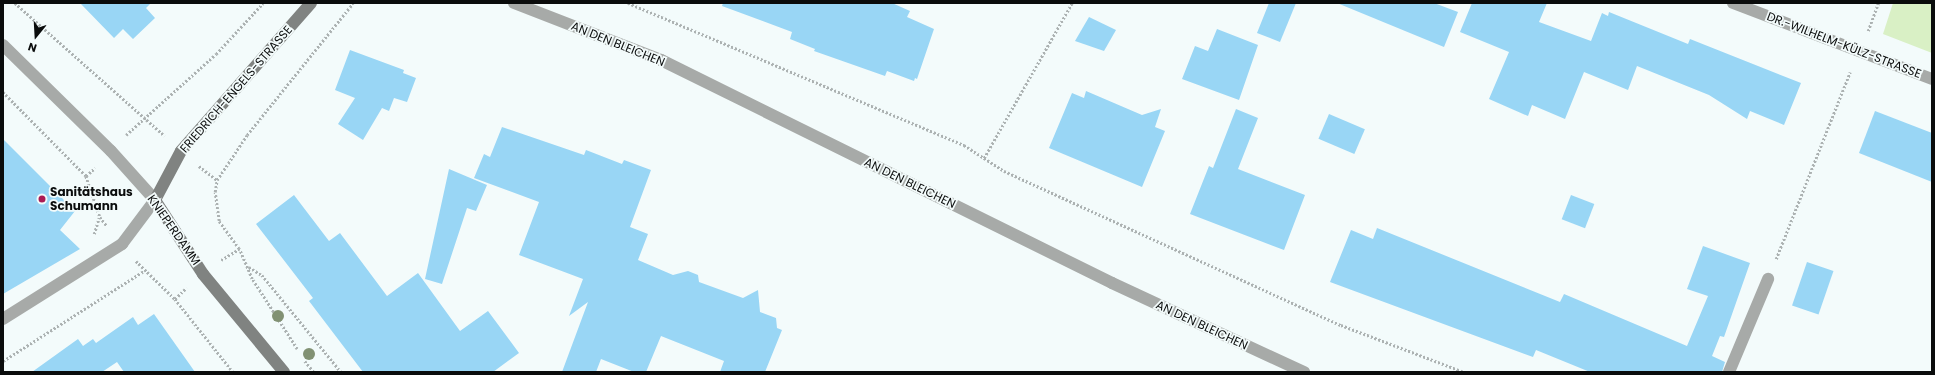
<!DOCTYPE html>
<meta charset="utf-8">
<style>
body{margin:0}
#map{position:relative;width:1935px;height:375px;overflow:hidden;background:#f3fbfb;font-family:Poppins,sans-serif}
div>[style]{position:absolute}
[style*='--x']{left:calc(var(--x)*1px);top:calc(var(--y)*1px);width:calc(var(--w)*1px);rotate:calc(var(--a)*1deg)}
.green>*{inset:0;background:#d9f0c5}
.building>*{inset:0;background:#99d6f5;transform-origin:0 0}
.path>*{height:2.5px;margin-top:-1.25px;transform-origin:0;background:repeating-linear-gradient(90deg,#acb2b2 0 2px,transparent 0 4px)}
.service>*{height:12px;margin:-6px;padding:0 6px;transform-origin:6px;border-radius:6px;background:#a7aaa8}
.minor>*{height:12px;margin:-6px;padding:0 6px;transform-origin:6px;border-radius:6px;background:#a7aaa8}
.tertiary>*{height:12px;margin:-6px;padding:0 6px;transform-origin:6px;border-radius:6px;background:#a7aaa8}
.secondary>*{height:12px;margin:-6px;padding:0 6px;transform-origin:6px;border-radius:6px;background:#808381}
.trees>*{width:12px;height:12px;margin:-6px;border-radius:50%;background:#819173}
.dots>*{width:11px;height:11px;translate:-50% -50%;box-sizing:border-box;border:2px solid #f3fbfb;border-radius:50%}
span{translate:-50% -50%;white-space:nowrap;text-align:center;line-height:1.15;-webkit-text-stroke:3.5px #f3fbfb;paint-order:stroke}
.street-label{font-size:12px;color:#0a0c0c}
.poi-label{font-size:12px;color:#0a0c0c;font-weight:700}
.left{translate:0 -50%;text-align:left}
.frame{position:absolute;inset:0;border:4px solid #0a0c0c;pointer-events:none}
.north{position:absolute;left:16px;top:16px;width:40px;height:40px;-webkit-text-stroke:3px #f3fbfb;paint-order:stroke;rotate:198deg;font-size:11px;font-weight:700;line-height:16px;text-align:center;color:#0a0c0c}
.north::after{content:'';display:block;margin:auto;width:14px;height:18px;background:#0a0c0c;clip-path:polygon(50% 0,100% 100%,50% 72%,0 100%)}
</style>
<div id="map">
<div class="green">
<div style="clip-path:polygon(1893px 3px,1932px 3px,1932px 53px,1883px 34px)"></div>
</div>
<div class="building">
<div style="clip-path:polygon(80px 3px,151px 3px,146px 8px,155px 18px,133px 39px,123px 29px,114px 38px)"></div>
<div style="clip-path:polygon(723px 3px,892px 3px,910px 11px,907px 17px,934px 29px,917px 79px,915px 78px,914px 81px,887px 71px,885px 76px,814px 51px,815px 49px,790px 39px,792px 32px,722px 6px)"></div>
<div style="clip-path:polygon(1269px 3px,1296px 3px,1280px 42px,1257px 33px)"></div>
<div style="clip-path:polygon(1337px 3px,1434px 3px,1458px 12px,1444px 47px)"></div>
<div style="clip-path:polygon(1472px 3px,1547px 3px,1539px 22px,1591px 41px,1602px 13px,1608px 16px,1609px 12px,1688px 44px,1690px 39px,1801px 83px,1784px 125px,1750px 111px,1747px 119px,1709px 95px,1637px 66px,1628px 90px,1584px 72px,1565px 119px,1532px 105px,1528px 116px,1489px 99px,1509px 52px,1460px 32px)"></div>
<div style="clip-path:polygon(1089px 17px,1116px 30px,1104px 51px,1075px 41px)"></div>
<div style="clip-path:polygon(1217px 29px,1258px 45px,1239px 100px,1182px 79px,1195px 46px,1208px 51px)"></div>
<div style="clip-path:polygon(350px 50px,404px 70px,403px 73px,416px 78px,407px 102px,394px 98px,389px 111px,382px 108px,363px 140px,338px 124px,355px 98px,335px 90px)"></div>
<div style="clip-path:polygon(1086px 91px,1142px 115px,1161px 109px,1155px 127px,1165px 131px,1142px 187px,1049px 148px,1072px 93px,1084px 98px)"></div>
<div style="clip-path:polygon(1236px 109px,1258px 118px,1238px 169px,1305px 195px,1284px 250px,1190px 214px,1209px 166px,1213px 168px)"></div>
<div style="clip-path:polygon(1875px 111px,1932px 133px,1932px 182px,1859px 153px)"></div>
<div style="left:1329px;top:114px;width:39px;height:27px;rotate:23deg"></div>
<div style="clip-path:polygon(502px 127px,584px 155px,586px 150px,622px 164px,624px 160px,651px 170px,630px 227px,648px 234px,638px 260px,673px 275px,688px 271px,698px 275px,699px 282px,743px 298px,758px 290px,760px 312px,776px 318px,777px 328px,782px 330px,765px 372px,720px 372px,724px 361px,661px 336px,646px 372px,634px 372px,601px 359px,596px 372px,562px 372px,588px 302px,569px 316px,583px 279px,519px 255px,539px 202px,474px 178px,484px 154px,490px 157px)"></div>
<div style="clip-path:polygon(3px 139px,75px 211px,60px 230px,80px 249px,3px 294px)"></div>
<div style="clip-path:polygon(449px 169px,487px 185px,476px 211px,467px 208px,442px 284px,425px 279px)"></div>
<div style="clip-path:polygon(294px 195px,329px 241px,340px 233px,387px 296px,418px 273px,460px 331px,488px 311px,519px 353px,493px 372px,363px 372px,309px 301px,313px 298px,256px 224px)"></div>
<div style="left:1571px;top:195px;width:25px;height:26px;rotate:21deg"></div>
<div style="clip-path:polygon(1377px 228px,1560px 302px,1564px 294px,1687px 346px,1708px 296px,1687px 289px,1703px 246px,1750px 263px,1724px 337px,1720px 336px,1712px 356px,1725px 362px,1722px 372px,1590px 372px,1536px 350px,1533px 357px,1330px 282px,1351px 230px,1373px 239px)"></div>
<div style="left:1807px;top:262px;width:28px;height:46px;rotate:19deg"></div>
<div style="clip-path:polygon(154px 314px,195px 372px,124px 372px,117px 362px,102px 372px,32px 372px,78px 339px,83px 346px,93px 339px,96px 343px,133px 317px,138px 325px)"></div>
</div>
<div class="path">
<div style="--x:15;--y:3;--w:200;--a:41.6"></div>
<div style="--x:628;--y:3;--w:365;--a:22.9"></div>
<div style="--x:964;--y:145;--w:48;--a:33"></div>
<div style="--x:1004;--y:171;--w:371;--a:24.6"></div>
<div style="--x:1341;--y:325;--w:132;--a:20.9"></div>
<div style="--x:1868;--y:31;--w:30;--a:-70"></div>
<div style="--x:3;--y:92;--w:118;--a:45.3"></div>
<div style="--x:86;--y:176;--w:43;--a:71.1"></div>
<div style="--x:100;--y:217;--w:11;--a:52"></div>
<div style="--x:126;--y:135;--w:121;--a:-42"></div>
<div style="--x:216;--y:54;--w:69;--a:-47.3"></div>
<div style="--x:984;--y:158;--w:178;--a:-60.4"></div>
<div style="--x:199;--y:166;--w:23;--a:38"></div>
<div style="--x:86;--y:176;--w:12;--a:-42"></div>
<div style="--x:94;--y:234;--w:17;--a:-73"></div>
<div style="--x:1776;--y:259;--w:201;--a:-68.4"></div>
<div style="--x:221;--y:260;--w:21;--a:-31"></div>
<div style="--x:136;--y:261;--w:54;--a:44.3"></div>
<div style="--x:175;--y:299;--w:93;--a:51.5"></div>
<div style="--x:249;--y:267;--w:15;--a:32"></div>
<div style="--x:262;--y:275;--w:125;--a:50.8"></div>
<div style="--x:175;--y:299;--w:16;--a:-45"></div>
<div style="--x:297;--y:349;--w:83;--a:-122.7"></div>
<div style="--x:252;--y:279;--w:33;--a:-113"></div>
<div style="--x:239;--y:249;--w:34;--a:-126"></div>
<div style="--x:219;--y:221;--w:29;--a:-98"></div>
<div style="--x:215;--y:192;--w:12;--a:-81"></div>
<div style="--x:217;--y:180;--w:54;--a:-56.3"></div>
<div style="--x:247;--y:135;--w:169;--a:-51.2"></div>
<div style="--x:3;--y:361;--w:167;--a:-32.6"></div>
<div style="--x:305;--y:361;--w:14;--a:51"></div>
</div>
<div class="service">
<div style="--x:1729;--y:372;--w:101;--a:-67.2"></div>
</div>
<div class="minor">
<div style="--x:514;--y:3;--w:158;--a:21.2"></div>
<div style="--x:661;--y:60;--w:503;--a:26.31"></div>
<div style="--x:1112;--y:283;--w:212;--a:24.9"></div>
<div style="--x:1733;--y:3;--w:213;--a:20.9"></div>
<div style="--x:3;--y:319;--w:141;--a:-32.2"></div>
<div style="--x:122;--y:244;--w:55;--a:-53.1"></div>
</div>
<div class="tertiary">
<div style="--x:3;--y:45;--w:151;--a:44.5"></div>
<div style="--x:111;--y:151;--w:66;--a:48.1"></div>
</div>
<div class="secondary">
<div style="--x:284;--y:372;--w:127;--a:-129.6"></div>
<div style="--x:203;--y:274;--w:88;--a:-123"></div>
<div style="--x:155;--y:200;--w:55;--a:-62"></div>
<div style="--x:181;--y:151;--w:197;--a:-48.7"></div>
</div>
<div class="trees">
<div style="left:278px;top:316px"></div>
<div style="left:309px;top:354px"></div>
</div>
<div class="dots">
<div style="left:42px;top:199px;background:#ab1c55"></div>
</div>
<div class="street-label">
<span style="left:618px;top:44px;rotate:22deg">AN DEN BLEICHEN</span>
<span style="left:1844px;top:45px;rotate:21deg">DR.-WILHELM-KÜLZ-STRASSE</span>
<span style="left:236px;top:89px;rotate:-49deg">FRIEDRICH-ENGELS-STRASSE</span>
<span style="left:910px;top:183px;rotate:26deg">AN DEN BLEICHEN</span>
<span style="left:174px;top:230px;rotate:55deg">KNIEPERDAMM</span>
<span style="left:1202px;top:325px;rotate:25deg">AN DEN BLEICHEN</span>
</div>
<div class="poi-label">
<span class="left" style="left:50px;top:199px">Sanitätshaus<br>Schumann</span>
</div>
<div class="frame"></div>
<div class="north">N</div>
</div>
